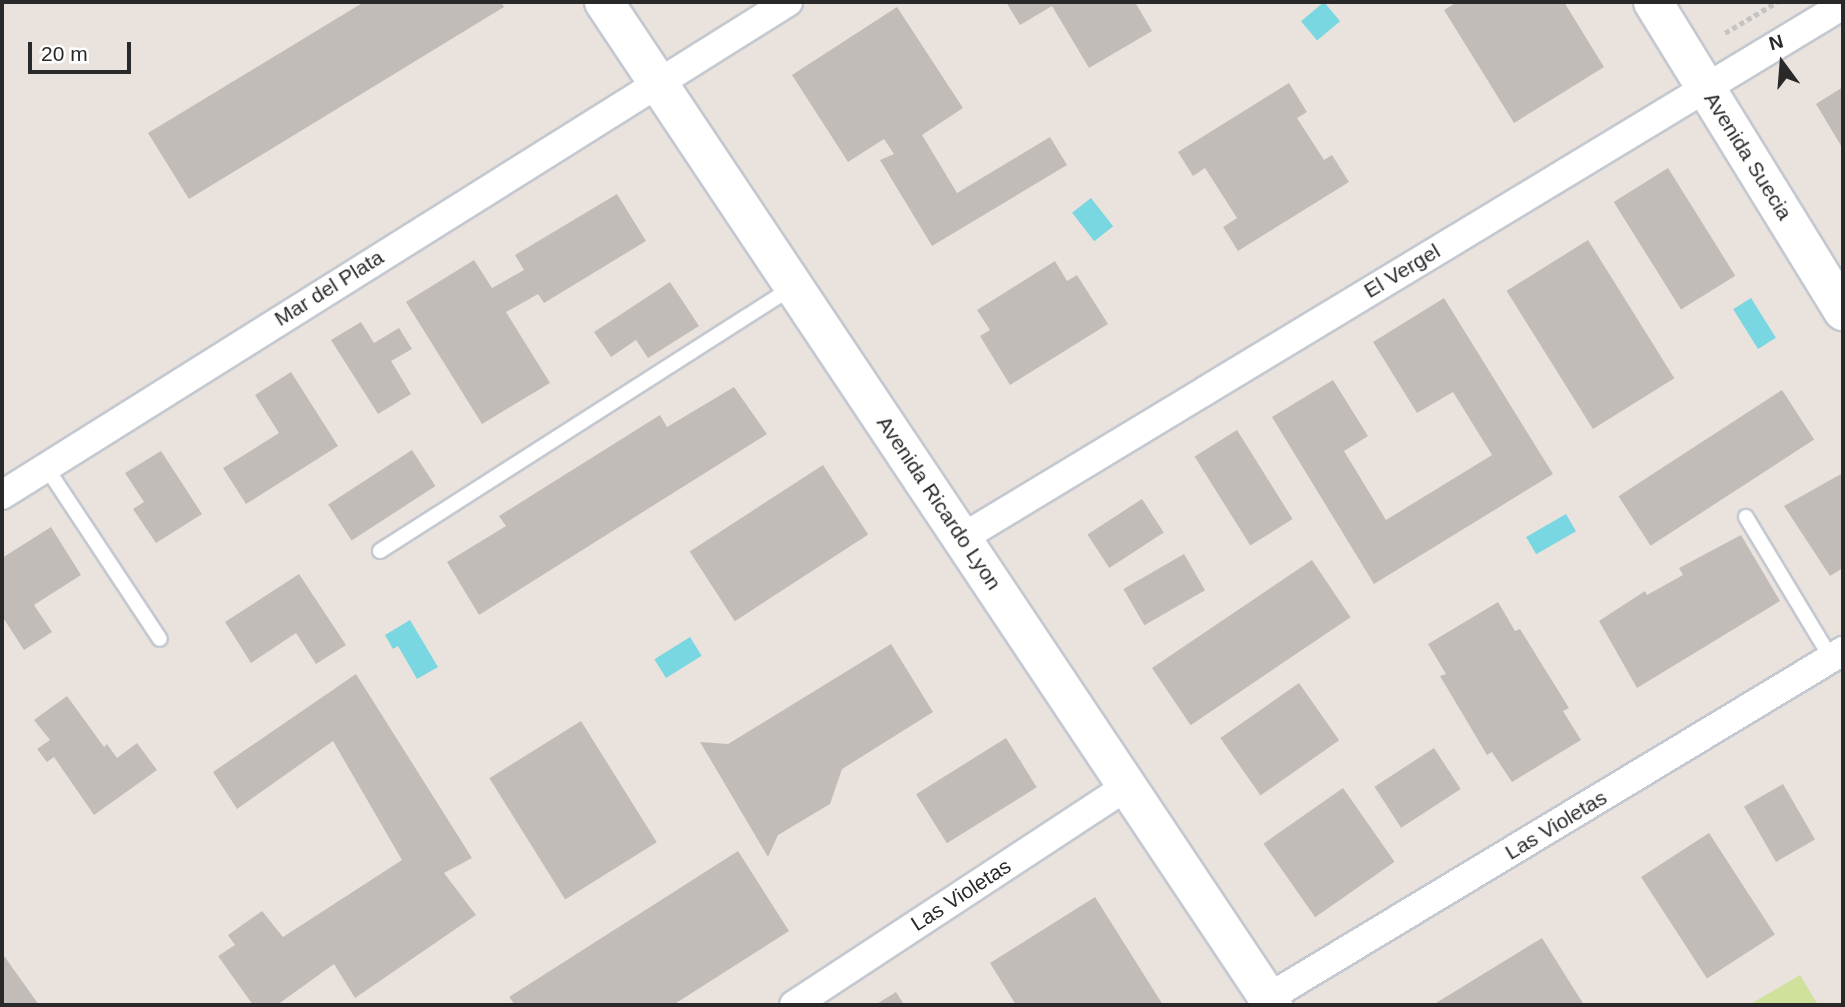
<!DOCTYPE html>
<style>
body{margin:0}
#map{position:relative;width:1845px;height:1007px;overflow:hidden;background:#eae2dc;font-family:Helvetica,sans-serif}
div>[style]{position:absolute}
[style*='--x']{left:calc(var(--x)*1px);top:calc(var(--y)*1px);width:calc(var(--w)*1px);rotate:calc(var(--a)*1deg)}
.pitch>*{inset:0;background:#cfe19b}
.water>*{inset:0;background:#79d7e1;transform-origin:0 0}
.building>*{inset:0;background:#c2bcb9;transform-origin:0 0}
.path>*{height:4.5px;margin-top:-2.25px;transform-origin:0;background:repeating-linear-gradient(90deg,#c3c3c3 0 5px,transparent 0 8.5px)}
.roads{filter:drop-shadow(2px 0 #c4c9d1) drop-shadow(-2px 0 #c4c9d1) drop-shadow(0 2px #c4c9d1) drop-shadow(0 -2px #c4c9d1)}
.lane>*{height:14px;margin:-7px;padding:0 7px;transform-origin:7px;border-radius:7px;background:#fff}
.street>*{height:28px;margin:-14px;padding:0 14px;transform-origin:14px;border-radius:14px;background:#fff}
.secondary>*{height:38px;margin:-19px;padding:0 19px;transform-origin:19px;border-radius:19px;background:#fff}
span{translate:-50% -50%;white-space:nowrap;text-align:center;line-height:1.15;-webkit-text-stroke:5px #fff;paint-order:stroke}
.street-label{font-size:21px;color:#292929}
.frame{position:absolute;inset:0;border:4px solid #292929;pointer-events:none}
.north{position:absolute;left:1747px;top:28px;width:70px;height:70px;-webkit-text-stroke:5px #fff;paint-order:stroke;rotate:344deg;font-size:19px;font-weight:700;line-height:28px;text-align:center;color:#292929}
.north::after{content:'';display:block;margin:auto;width:24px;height:32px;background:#292929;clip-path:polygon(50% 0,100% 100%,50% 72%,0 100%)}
.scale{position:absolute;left:28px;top:42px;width:103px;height:32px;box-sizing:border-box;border:4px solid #292929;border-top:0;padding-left:9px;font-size:21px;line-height:24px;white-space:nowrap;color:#292929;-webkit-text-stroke:5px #fff;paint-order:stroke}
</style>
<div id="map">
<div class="pitch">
<div style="clip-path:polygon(1800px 975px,1818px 1005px,1749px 1005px)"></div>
</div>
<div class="water">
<div style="left:1324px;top:2px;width:25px;height:30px;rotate:50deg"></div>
<div style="left:1091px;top:198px;width:36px;height:24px;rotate:52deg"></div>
<div style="left:1751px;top:298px;width:47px;height:21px;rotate:58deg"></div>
<div style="left:1566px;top:514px;width:20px;height:46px;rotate:60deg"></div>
<div style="clip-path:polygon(410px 620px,438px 667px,417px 679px,398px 646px,393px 649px,385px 635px)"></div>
<div style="left:690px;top:637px;width:22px;height:42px;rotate:58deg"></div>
</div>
<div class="building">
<div style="clip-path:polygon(364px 2px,501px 2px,504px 7px,189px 199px,148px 133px)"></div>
<div style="clip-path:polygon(1006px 2px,1135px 2px,1152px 31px,1089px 68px,1052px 6px,1020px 25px)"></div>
<div style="clip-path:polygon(1457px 2px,1564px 2px,1604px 67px,1514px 123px,1444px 10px)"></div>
<div style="clip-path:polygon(897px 7px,963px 108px,922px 135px,957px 193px,1050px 137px,1067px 165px,932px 246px,880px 160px,894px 154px,884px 139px,848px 162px,792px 75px)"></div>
<div style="clip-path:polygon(1289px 83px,1307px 112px,1297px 118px,1324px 160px,1332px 155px,1349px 182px,1238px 251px,1223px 227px,1237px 218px,1205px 168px,1193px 176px,1178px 152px)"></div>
<div style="clip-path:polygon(1843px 87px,1843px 149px,1816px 104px)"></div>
<div style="left:1668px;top:168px;width:127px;height:64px;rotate:58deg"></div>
<div style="clip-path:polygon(617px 194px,646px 241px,544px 303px,538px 294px,506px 312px,550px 383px,482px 424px,406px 302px,474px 260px,492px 288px,524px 270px,515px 255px)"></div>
<div style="left:1588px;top:240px;width:163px;height:96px;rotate:58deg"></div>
<div style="clip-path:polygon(1055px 261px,1067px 281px,1077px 275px,1108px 324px,1010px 385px,980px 336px,990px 330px,977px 310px)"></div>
<div style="clip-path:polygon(670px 282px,699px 326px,648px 358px,636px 340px,611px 357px,594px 332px)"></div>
<div style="clip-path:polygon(1444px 298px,1553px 474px,1374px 584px,1272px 417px,1333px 380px,1368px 436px,1344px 451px,1386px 520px,1492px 455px,1453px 392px,1417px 413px,1373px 342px)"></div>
<div style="clip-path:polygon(361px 322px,374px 343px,399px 328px,412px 349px,391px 361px,411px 394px,378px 414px,331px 340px)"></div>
<div style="clip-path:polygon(291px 372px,338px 446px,246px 504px,223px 468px,279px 433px,255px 395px)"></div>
<div style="clip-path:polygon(734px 387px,767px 434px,479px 615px,447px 562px,506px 526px,499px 516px,660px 415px,667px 427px)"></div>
<div style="left:1782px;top:390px;width:59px;height:195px;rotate:57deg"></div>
<div style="left:1237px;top:430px;width:105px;height:50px;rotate:58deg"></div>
<div style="left:412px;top:450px;width:43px;height:100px;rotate:57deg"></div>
<div style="clip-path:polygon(161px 451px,202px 514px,156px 543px,133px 509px,144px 502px,125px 473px)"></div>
<div style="left:823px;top:465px;width:83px;height:159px;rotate:57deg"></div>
<div style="clip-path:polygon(1841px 474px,1843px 568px,1830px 576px,1784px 506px)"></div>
<div style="left:1142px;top:499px;width:40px;height:65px;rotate:57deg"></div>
<div style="clip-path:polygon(51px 527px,81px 575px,34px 605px,52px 632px,24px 650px,2px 616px,2px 558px)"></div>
<div style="clip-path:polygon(1741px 535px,1780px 601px,1637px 688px,1599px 621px,1645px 591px,1647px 595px,1683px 575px,1679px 568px)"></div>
<div style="left:1184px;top:554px;width:42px;height:70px;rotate:60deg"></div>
<div style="left:1312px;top:560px;width:69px;height:193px;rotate:56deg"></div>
<div style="clip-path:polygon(299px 574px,346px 645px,316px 664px,296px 633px,251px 663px,225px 622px)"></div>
<div style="clip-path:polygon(1498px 602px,1515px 631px,1520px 629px,1569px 708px,1563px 711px,1581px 740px,1512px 782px,1492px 752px,1487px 755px,1440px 676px,1446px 674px,1428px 644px)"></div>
<div style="clip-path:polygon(891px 644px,933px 712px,842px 769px,830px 804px,778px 835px,768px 857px,700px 742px,728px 744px)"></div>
<div style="clip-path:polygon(356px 674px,472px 858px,444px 873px,476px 915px,355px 998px,334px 964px,277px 1005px,253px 1005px,218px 956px,235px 945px,228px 935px,262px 911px,283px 937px,402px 860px,333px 741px,237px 809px,213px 772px)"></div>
<div style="left:1299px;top:683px;width:70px;height:96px;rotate:55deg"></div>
<div style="clip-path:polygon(67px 696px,104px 747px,107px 744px,117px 758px,137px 743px,157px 770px,94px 815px,54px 757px,47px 762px,37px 749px,50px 740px,34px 720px)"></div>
<div style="left:581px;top:721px;width:143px;height:108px;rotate:58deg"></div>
<div style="left:1006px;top:738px;width:58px;height:106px;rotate:58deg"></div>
<div style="left:1434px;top:748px;width:49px;height:71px;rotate:57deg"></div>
<div style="left:1783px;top:784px;width:64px;height:45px;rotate:60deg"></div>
<div style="left:1343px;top:788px;width:90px;height:97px;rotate:55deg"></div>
<div style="left:1709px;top:833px;width:121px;height:81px;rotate:57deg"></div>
<div style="clip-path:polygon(738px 851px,789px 931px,673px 1005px,515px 1005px,509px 997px)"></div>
<div style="clip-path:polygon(1095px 897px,1163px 1005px,1016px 1005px,990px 963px)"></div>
<div style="clip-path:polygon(1542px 938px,1584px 1005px,1438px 1005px,1436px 1003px)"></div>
<div style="clip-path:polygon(2px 953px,39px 1005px,2px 1005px)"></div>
<div style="clip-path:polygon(896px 992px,904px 1005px,875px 1005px)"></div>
</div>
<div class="path">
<div style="--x:1725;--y:33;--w:61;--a:-30.8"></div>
</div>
<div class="roads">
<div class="lane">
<div style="--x:46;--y:467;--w:206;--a:56.5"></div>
<div style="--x:1746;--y:517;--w:165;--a:58.9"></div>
<div style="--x:380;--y:551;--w:490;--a:-32.6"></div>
</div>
<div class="street">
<div style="--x:2;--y:495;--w:928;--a:-32.1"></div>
<div style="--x:962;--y:538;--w:1030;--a:-31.17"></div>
<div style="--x:1268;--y:998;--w:672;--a:-31.11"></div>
<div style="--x:794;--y:1005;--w:399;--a:-33.3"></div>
</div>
<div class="secondary">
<div style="--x:604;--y:2;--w:1206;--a:56.3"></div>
<div style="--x:1653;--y:2;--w:363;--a:58.4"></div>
</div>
</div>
<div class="street-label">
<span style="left:1748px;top:156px;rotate:58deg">Avenida Suecia</span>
<span style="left:1402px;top:271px;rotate:-31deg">El Vergel</span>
<span style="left:329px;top:288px;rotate:-32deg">Mar del Plata</span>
<span style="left:939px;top:503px;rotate:56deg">Avenida Ricardo Lyon</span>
<span style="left:1556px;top:825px;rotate:-31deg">Las Violetas</span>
<span style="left:961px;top:895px;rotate:-33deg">Las Violetas</span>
</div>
<div class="frame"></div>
<div class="north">N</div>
<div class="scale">20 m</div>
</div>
